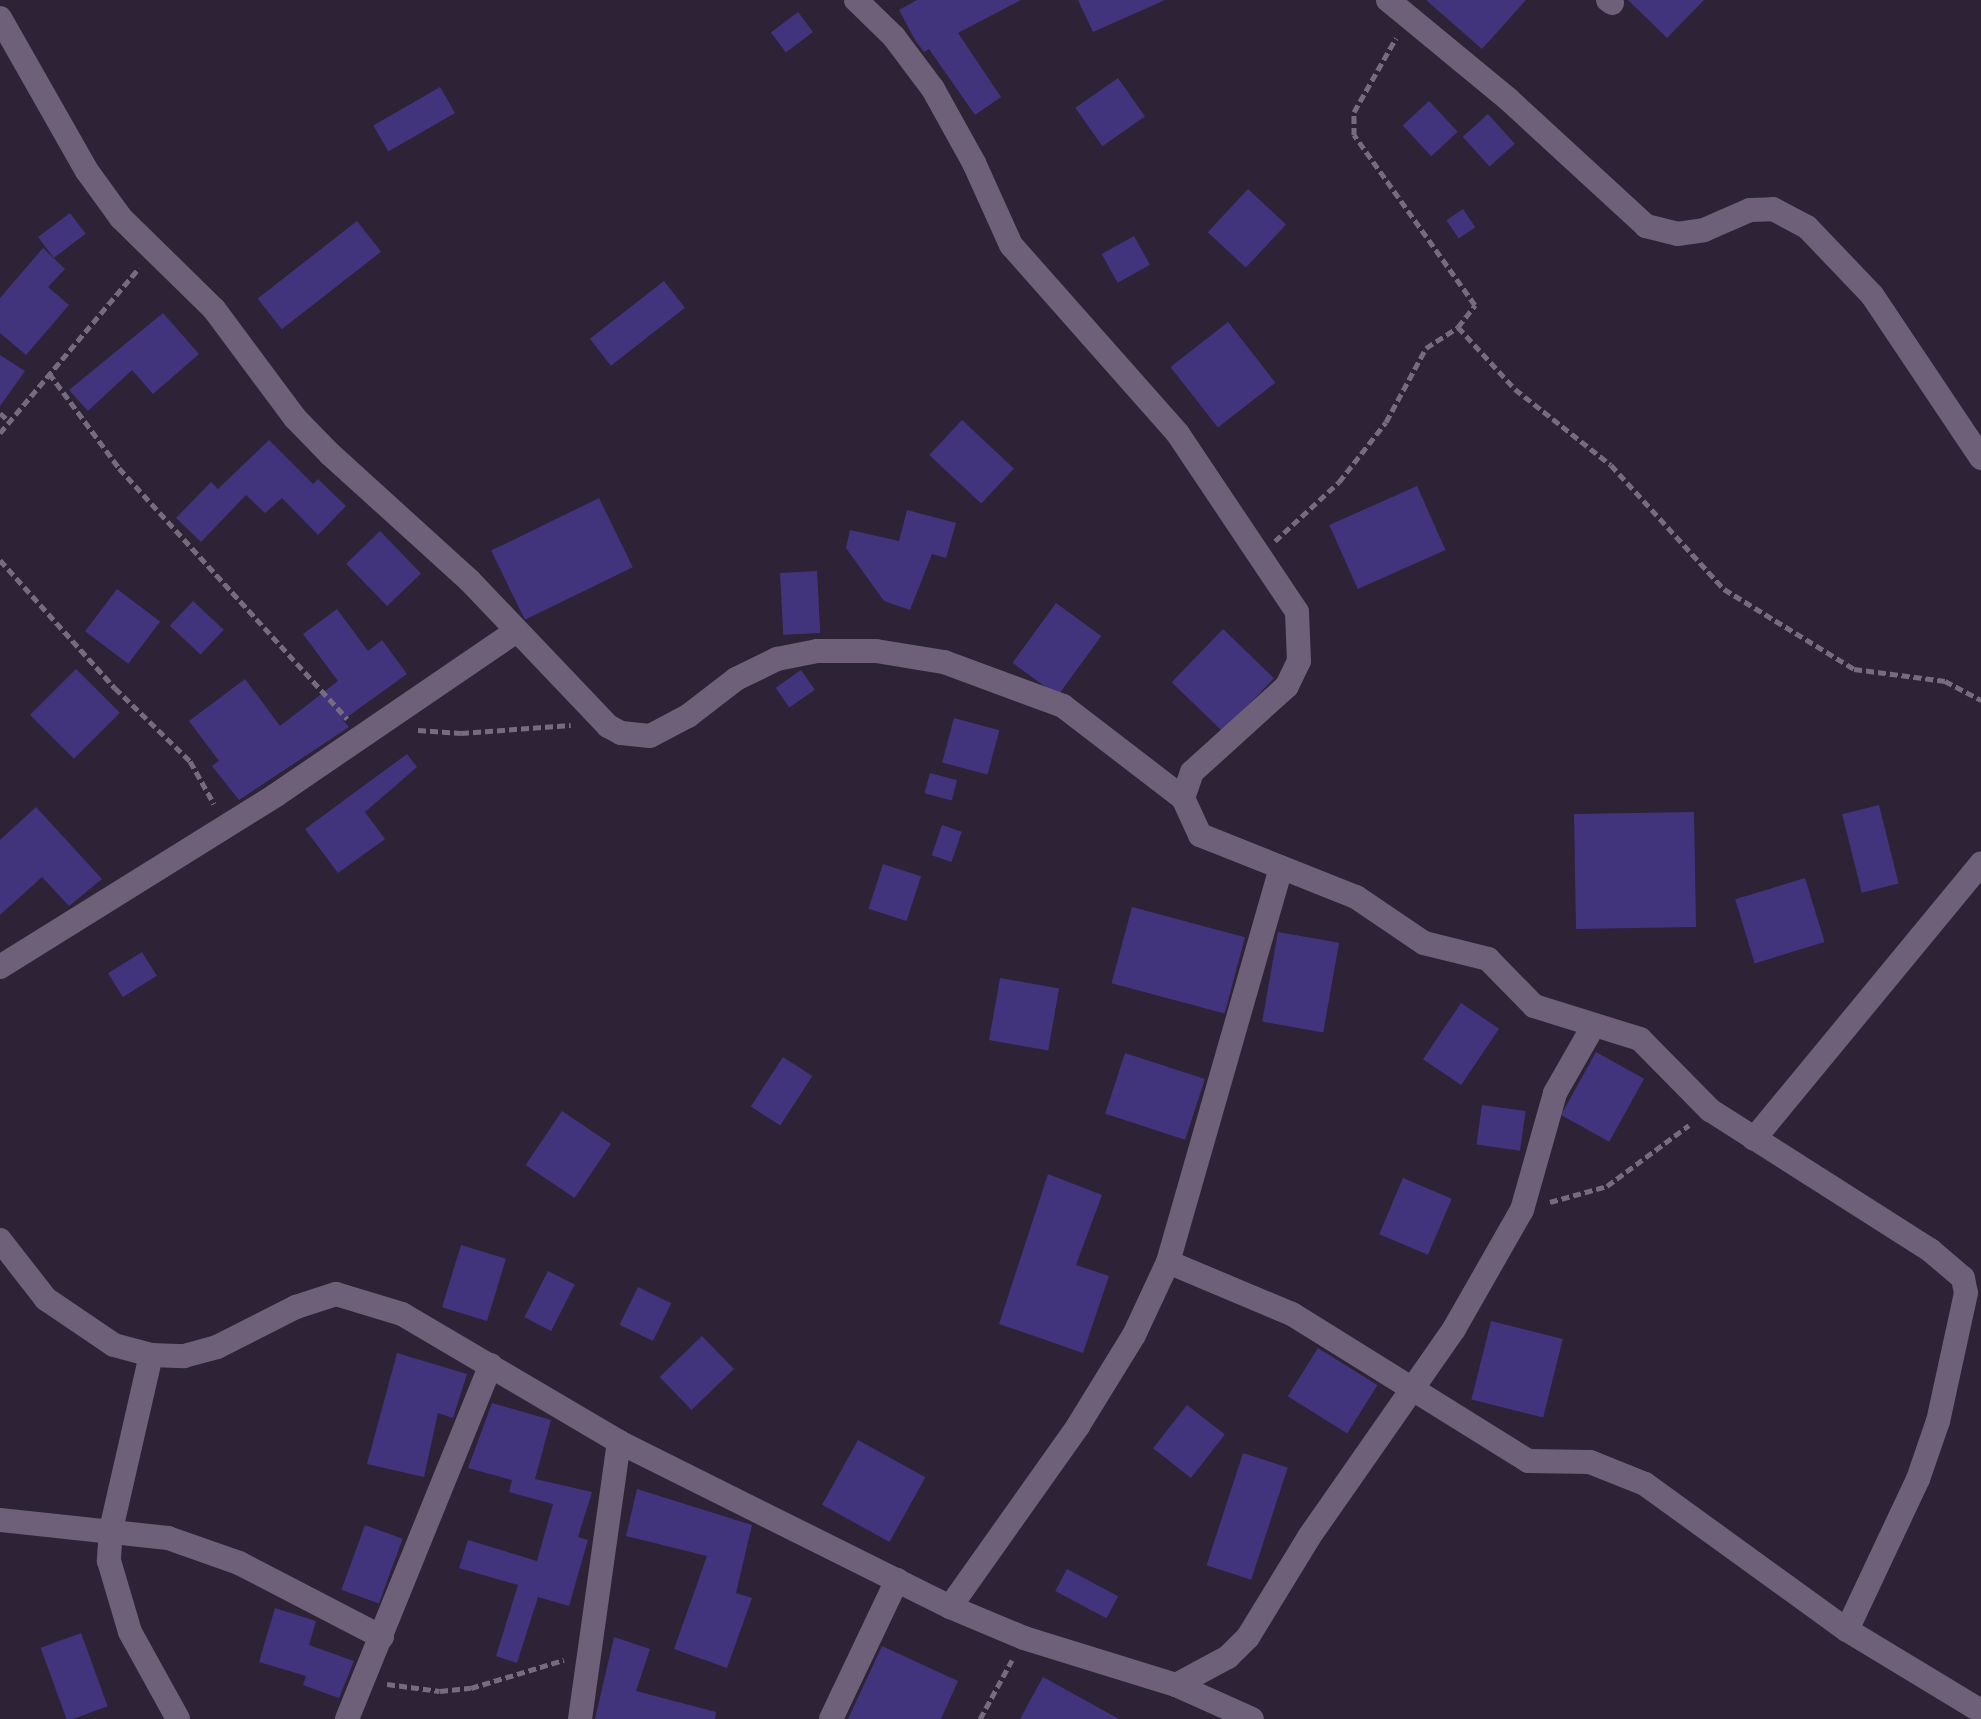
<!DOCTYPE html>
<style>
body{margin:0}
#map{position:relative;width:1981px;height:1719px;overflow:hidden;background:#2d2236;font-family:"Public Sans",sans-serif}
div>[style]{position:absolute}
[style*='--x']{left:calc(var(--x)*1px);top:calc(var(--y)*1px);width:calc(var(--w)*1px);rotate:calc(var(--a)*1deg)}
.building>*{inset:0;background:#42347c;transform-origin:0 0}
.path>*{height:5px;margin-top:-2.5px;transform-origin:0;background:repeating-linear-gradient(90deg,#756c7e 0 8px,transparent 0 12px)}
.street>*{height:24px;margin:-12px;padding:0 12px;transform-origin:12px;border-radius:12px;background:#6d6078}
span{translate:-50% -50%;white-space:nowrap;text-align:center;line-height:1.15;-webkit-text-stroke:6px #130e17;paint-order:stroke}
</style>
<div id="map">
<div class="building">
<div style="clip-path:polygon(917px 0,1021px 0,958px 33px,1001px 97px,975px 115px,929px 49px,924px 52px,915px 40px,899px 10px)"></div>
<div style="clip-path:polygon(1078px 0,1165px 0,1093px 32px)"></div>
<div style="clip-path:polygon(1426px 0,1526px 0,1482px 49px)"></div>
<div style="clip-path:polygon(1628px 0,1704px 0,1667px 38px)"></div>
<div style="left:798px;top:12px;width:25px;height:34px;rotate:53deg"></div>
<div style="left:1118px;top:78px;width:47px;height:52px;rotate:55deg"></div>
<div style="left:440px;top:87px;width:30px;height:77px;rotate:60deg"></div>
<div style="left:1429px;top:101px;width:42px;height:36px;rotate:47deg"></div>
<div style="left:1488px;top:114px;width:40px;height:34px;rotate:48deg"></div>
<div style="left:1248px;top:189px;width:52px;height:59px;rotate:43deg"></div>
<div style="left:1463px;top:209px;width:22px;height:20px;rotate:56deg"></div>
<div style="left:70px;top:213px;width:26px;height:40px;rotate:53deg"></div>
<div style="left:357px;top:221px;width:39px;height:126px;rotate:52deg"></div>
<div style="left:1134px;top:236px;width:33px;height:37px;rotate:61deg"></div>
<div style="clip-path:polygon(43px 248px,65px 269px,48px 287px,69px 305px,26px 355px,0 333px,0 298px)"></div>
<div style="left:664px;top:281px;width:34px;height:94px;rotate:52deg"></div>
<div style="clip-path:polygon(163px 313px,199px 354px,153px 394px,132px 370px,88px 411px,69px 390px)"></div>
<div style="left:1228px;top:322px;width:77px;height:73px;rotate:52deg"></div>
<div style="clip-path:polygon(0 355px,25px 371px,0 406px)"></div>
<div style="left:962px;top:420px;width:71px;height:48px;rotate:43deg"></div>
<div style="clip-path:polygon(269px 440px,313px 484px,318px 479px,346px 506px,318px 535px,282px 498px,265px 513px,246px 495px,201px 542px,176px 518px,211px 482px,218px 489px)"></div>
<div style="left:1417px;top:486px;width:70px;height:96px;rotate:66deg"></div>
<div style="left:599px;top:498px;width:77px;height:120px;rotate:64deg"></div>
<div style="clip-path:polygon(907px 510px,956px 523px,946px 558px,932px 554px,910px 610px,884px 601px,846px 548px,850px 530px,899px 541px)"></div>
<div style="left:380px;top:531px;width:59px;height:47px;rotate:46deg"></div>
<div style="left:817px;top:571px;width:62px;height:37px;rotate:87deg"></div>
<div style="left:117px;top:589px;width:54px;height:53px;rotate:37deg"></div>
<div style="left:193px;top:601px;width:42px;height:34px;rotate:43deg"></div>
<div style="left:1056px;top:603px;width:56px;height:74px;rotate:36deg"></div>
<div style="clip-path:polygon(337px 609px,368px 651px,382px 640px,407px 674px,343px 720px,349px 727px,239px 800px,212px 766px,219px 761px,189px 721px,245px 679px,280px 726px,338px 681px,303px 634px)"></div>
<div style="left:1223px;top:629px;width:71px;height:74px;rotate:44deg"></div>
<div style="left:76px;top:669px;width:62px;height:65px;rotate:45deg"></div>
<div style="left:801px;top:670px;width:24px;height:31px;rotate:55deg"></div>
<div style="left:954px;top:718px;width:47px;height:46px;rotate:15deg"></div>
<div style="clip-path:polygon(407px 754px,417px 767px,365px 812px,385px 839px,338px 873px,305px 829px)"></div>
<div style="left:930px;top:773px;width:28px;height:21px;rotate:15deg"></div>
<div style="left:1879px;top:805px;width:81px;height:38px;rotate:76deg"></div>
<div style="clip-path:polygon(36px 807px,102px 879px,69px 906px,42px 877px,0 915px,0 840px)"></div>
<div style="left:1694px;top:812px;width:115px;height:120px;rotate:89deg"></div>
<div style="left:942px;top:825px;width:21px;height:32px;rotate:19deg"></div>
<div style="left:883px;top:864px;width:40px;height:47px;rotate:18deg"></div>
<div style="left:1805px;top:878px;width:67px;height:73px;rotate:73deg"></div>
<div style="left:1132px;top:907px;width:117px;height:79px;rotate:15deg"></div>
<div style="left:1278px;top:932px;width:62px;height:91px;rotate:10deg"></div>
<div style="left:142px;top:952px;width:28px;height:40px;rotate:58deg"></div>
<div style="left:1000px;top:978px;width:60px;height:63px;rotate:10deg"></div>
<div style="left:1461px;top:1003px;width:46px;height:68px;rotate:34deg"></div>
<div style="left:1596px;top:1052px;width:55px;height:72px;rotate:29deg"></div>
<div style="left:1125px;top:1053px;width:84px;height:64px;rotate:18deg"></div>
<div style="left:783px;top:1057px;width:35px;height:59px;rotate:33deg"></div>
<div style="left:1482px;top:1105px;width:44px;height:40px;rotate:8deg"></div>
<div style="left:562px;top:1111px;width:59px;height:65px;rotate:34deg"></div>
<div style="clip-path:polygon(1048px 1174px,1102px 1195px,1076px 1265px,1109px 1276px,1083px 1353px,999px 1324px)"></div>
<div style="left:1403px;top:1178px;width:53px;height:61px;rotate:23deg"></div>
<div style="left:461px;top:1245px;width:47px;height:65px;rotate:17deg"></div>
<div style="left:548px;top:1271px;width:30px;height:52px;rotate:27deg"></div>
<div style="left:638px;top:1287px;width:37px;height:42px;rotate:26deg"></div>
<div style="left:1491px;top:1321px;width:74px;height:81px;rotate:14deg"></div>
<div style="left:702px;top:1336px;width:46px;height:59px;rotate:46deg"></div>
<div style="left:1318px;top:1348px;width:70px;height:57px;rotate:32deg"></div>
<div style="clip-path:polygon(397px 1353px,467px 1374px,453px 1418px,438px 1413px,424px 1477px,367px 1464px)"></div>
<div style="clip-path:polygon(492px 1403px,551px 1420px,535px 1479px,592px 1492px,578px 1537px,588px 1540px,569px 1606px,538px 1597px,517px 1663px,496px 1656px,518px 1585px,459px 1568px,468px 1540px,537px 1561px,553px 1504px,509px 1492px,512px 1480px,468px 1468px)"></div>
<div style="left:1187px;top:1405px;width:48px;height:55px;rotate:38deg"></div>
<div style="left:858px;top:1440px;width:77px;height:74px;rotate:29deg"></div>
<div style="left:1243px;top:1453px;width:47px;height:118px;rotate:18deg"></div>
<div style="clip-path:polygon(637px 1489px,752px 1525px,736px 1593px,752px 1598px,727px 1668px,674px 1649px,707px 1556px,626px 1536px)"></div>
<div style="left:365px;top:1525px;width:40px;height:69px;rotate:20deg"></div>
<div style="left:1067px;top:1569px;width:58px;height:25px;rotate:28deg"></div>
<div style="clip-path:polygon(275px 1608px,316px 1621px,309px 1645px,354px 1661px,339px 1698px,303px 1685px,306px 1676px,259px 1662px)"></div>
<div style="left:81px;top:1633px;width:78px;height:43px;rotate:70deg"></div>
<div style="clip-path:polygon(614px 1637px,650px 1649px,636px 1691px,716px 1712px,715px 1719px,595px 1719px)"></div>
<div style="clip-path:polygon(882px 1646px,958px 1681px,941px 1719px,848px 1719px)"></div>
<div style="clip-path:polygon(1043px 1677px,1119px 1719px,1020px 1719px)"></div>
</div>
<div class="path">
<div style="--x:1458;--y:327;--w:84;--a:47.4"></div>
<div style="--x:1515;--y:389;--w:122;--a:38.4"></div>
<div style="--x:1611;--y:465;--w:168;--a:47.7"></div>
<div style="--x:1724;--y:589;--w:153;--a:31.6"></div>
<div style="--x:1854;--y:669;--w:92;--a:7.5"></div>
<div style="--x:1945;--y:681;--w:41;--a:27.8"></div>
<div style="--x:49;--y:373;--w:118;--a:53.6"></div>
<div style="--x:119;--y:468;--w:339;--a:47.7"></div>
<div style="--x:0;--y:413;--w:12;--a:42"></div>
<div style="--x:0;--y:433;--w:216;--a:-49.9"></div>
<div style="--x:1275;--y:541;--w:87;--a:-42.7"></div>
<div style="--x:1339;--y:482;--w:76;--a:-51.9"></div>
<div style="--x:1386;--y:422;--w:84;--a:-61.6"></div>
<div style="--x:1426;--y:348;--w:38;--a:-33"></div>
<div style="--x:1458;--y:327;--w:28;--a:-52"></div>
<div style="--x:1475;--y:305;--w:209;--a:-125.4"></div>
<div style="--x:1354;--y:135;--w:23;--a:-90"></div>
<div style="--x:1354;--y:112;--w:85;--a:-60.4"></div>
<div style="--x:0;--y:560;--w:172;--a:48.1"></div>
<div style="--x:115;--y:688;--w:105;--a:44.2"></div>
<div style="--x:190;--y:761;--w:49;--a:60.8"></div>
<div style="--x:418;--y:730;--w:43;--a:4"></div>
<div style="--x:461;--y:733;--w:110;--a:-4.2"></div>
<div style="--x:1550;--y:1202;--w:59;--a:-15.7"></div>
<div style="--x:1607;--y:1186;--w:102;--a:-36.6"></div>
<div style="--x:387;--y:1684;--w:53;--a:7.5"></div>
<div style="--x:440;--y:1691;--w:31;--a:-6"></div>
<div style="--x:471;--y:1688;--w:97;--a:-16.8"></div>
<div style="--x:980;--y:1719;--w:67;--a:-61.5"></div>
</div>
<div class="street">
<div style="--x:856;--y:0;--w:53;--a:44.2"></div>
<div style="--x:894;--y:37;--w:65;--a:53.1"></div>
<div style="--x:933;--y:89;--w:85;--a:61"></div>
<div style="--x:974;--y:163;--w:90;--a:65.7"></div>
<div style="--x:1011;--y:245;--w:252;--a:48.5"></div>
<div style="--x:1178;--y:434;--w:214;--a:56.2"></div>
<div style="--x:1297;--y:612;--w:49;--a:87.7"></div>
<div style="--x:1299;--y:661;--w:28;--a:116"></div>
<div style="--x:1287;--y:686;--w:128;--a:137.8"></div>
<div style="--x:1192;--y:772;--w:28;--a:109"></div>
<div style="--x:1183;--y:798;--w:41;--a:65.3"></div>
<div style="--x:1200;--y:835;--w:168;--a:21.7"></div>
<div style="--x:1356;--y:897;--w:82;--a:34.1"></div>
<div style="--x:1424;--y:943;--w:66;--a:14"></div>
<div style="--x:1488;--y:959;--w:66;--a:45.6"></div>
<div style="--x:1534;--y:1006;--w:111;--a:17.3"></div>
<div style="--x:1640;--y:1039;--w:100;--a:45.4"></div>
<div style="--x:1710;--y:1110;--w:261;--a:32.5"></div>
<div style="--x:1930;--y:1250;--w:43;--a:40.3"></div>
<div style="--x:1963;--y:1278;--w:15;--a:79"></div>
<div style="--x:1966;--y:1293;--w:131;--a:102.3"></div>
<div style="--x:1938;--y:1421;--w:61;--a:109"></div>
<div style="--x:1918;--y:1479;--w:167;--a:115.2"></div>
<div style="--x:1388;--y:0;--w:156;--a:39.5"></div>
<div style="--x:1508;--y:99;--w:188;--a:42.6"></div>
<div style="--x:1646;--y:226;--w:32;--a:14"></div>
<div style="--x:1677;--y:234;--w:27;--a:-8"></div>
<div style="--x:1704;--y:230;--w:50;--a:-23.5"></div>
<div style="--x:1750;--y:210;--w:23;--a:-2"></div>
<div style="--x:1773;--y:209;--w:38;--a:28"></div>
<div style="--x:1807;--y:227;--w:94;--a:46.3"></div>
<div style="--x:1872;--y:295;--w:196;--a:56.2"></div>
<div style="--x:1608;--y:0;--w:5;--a:37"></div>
<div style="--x:0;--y:18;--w:176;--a:60.4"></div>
<div style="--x:87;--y:171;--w:58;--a:54.1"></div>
<div style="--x:121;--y:218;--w:130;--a:44.4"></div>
<div style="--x:214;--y:309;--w:136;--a:53.4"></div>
<div style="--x:295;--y:418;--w:50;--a:45.8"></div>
<div style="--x:330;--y:454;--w:188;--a:42.2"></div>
<div style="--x:469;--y:580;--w:202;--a:46.4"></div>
<div style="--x:608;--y:726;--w:15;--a:28"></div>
<div style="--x:621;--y:733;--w:29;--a:6"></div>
<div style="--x:650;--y:736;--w:43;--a:-27.8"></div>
<div style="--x:688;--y:716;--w:61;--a:-37.6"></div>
<div style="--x:736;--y:679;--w:46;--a:-26"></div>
<div style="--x:777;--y:659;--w:41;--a:-11.3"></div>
<div style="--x:817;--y:651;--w:59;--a:0"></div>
<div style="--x:876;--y:651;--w:69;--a:9.2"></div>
<div style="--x:944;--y:662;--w:127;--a:20.3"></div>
<div style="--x:1063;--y:706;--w:151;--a:37.5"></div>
<div style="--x:0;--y:967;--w:325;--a:-31.9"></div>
<div style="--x:276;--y:795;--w:291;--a:-34.3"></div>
<div style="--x:1754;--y:1139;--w:357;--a:-50.5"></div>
<div style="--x:0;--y:1240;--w:75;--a:52.1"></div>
<div style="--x:46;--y:1299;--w:82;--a:34.1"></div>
<div style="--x:114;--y:1345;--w:38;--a:15"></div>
<div style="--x:151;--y:1355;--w:33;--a:2"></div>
<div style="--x:184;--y:1356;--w:34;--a:-15"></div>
<div style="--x:217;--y:1347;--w:89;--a:-26.9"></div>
<div style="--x:296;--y:1307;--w:42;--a:-18"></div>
<div style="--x:336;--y:1294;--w:69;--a:16.9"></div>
<div style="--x:402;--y:1314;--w:252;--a:30.5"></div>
<div style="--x:619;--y:1442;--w:370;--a:26.5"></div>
<div style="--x:950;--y:1607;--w:80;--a:22.7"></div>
<div style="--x:1024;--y:1638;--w:159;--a:17.2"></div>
<div style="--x:1176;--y:1685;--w:83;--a:24.1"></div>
<div style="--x:1168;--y:1262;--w:134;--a:22.8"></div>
<div style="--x:1292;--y:1314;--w:278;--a:31.9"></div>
<div style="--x:1528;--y:1461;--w:62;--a:0.9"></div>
<div style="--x:1590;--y:1462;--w:59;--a:21.8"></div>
<div style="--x:1645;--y:1484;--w:249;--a:35.9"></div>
<div style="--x:1847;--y:1630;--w:157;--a:31.2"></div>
<div style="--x:151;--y:1355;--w:179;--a:102.9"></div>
<div style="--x:111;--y:1529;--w:32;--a:94"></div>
<div style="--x:109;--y:1561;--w:74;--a:73.5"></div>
<div style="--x:130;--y:1632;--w:99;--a:61.1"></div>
<div style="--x:0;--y:1520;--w:169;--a:6.1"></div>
<div style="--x:168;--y:1538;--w:75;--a:19.4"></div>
<div style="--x:239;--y:1563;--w:161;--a:27.4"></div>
<div style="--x:950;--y:1607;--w:222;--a:-54.7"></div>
<div style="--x:1078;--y:1426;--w:107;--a:-58.4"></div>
<div style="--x:1134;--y:1335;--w:81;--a:-65"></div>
<div style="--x:1168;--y:1262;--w:410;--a:-74"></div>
<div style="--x:1176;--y:1685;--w:59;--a:-28.3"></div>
<div style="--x:1228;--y:1657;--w:28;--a:-45"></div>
<div style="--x:1248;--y:1637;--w:117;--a:-58.6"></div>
<div style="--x:1309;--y:1537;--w:254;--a:-55.1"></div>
<div style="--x:1454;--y:1329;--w:137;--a:-60.3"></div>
<div style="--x:1522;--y:1210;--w:122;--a:-74.2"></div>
<div style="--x:1555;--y:1093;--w:78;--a:-60.2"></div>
<div style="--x:347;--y:1719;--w:382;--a:-67.9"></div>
<div style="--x:580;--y:1719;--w:280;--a:-82"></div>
<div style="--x:831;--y:1719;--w:154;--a:-64.6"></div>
</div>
</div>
